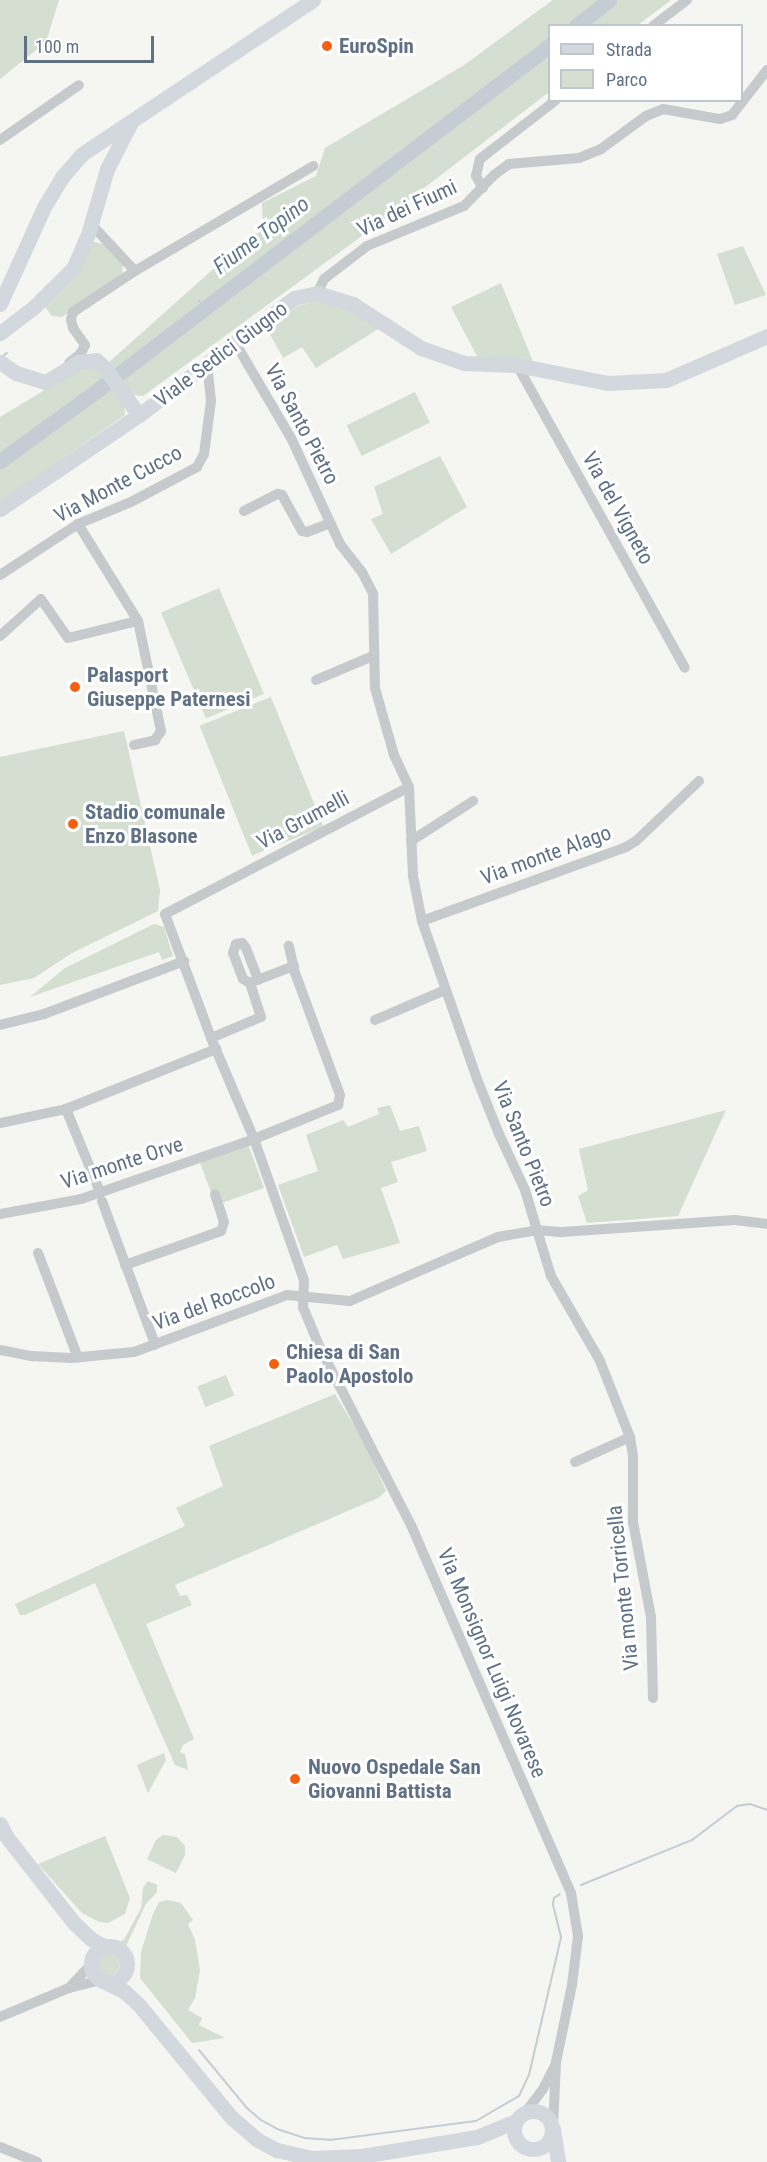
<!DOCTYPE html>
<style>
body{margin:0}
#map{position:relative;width:767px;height:2162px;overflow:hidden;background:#f5f5f1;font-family:"Roboto Condensed",sans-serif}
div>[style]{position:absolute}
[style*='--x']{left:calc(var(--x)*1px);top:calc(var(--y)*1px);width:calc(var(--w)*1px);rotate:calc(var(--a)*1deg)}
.green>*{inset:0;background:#d4ded1;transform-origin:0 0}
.round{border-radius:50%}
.stream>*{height:2px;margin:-1px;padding:0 1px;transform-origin:1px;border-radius:1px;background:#c4cdd3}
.river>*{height:15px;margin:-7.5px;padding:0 7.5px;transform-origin:7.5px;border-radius:7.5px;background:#c4cdd3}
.street>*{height:10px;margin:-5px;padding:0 5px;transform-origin:5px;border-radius:5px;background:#c7cacd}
.secondary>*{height:15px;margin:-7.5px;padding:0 7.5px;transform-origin:7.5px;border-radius:7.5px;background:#d2d8dd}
.secondary>.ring{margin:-7.5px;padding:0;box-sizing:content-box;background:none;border:15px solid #d2d8dd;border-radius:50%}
.dots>*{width:16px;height:16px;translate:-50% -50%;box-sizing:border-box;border:3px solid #fff;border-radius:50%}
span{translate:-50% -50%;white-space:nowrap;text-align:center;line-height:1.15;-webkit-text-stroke:6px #fff;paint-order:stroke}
.poi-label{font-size:21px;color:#617185;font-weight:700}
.left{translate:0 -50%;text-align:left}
.street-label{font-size:21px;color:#617185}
.water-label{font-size:22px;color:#617a8a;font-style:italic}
.legend{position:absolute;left:548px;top:24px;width:195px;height:78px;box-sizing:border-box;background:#fff;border:2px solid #c0c6ce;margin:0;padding:8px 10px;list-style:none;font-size:18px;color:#617185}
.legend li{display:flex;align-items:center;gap:12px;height:30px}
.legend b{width:30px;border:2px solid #c0c6ce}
.scale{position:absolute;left:24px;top:36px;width:130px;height:27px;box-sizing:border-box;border:3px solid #617185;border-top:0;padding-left:8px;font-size:18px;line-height:21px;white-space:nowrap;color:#617185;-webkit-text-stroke:4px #fff;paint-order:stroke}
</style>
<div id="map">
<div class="green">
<div style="clip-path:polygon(0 0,59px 0,46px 42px,0 79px)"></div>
<div style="clip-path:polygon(553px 0,671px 0,638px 25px,550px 26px,549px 92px,359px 238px,143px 396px,129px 395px,124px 400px,125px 415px,0 502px,0 417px,86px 365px,97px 370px,108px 363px,220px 263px,263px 228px,262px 203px,316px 176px,325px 148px,464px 65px)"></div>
<div style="clip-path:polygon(89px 241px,104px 244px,123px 262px,122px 278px,62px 317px,52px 316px,42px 303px)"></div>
<div style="clip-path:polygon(743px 246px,766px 295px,735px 305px,717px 254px)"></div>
<div style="clip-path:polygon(501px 283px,534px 364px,479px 360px,451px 307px)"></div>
<div style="clip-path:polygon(318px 301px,344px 306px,380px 328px,316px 368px,302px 347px,283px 358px,267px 329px,298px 306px)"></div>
<div style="left:415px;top:392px;width:34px;height:76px;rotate:64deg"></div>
<div style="clip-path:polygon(440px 456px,467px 507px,391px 554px,371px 519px,383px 514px,374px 487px)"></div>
<div style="left:219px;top:588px;width:115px;height:63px;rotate:67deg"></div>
<div style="left:271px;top:697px;width:140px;height:77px;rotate:68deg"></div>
<div style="clip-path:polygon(124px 731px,160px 890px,158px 911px,72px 953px,34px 978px,0 985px,0 757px)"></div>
<div style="clip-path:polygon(154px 924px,164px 927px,173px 956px,162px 960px,159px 952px,30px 997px,65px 968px)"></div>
<div style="clip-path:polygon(390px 1105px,400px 1131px,419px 1126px,427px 1151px,391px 1162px,398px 1182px,381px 1188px,400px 1243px,343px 1259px,337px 1245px,304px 1257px,278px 1185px,318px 1171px,306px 1135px,343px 1120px,348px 1127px,379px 1114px,377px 1108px)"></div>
<div style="clip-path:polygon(726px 1110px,678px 1216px,587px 1223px,578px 1196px,588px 1190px,579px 1149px)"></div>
<div style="clip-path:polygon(248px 1144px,264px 1188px,219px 1204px,211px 1192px,199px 1160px)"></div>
<div style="left:226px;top:1375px;width:22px;height:31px;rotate:68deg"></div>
<div style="clip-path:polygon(335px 1394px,366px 1446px,386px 1491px,378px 1498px,175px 1585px,180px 1596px,187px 1595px,192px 1605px,146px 1624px,194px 1739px,183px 1745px,180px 1752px,185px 1754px,188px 1770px,175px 1765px,95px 1583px,25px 1615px,20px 1615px,15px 1604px,185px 1526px,176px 1508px,223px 1486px,209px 1446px)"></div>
<div style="clip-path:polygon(164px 1753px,166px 1760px,148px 1793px,137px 1765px)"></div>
<div style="clip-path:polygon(163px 1835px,177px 1837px,185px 1846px,185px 1855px,176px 1873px,147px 1859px,156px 1840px)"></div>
<div style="clip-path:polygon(105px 1836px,130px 1898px,125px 1914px,108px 1923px,99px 1922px,82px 1913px,38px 1864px)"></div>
<div style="clip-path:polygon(148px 1881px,157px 1885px,157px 1892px,146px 1904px,125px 1948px,119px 1944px,125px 1938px,141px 1908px,143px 1888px)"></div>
<div style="clip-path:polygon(167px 1900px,181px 1903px,193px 1920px,188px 1924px,195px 1940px,200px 1970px,195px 1998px,188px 2010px,202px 2018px,199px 2025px,225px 2038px,192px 2043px,140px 1978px,141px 1952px,153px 1914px,159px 1902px)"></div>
<div class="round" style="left:96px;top:1951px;width:24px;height:24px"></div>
</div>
<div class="stream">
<div style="--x:199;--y:301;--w:10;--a:29"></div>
<div style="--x:1;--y:357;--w:7;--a:-34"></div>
<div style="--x:581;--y:1885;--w:120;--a:-22.1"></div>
<div style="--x:692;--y:1840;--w:56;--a:-37.1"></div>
<div style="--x:737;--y:1806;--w:13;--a:-9"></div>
<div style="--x:750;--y:1804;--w:18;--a:19"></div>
<div style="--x:199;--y:2050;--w:75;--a:50.4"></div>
<div style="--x:247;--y:2108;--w:18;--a:41"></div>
<div style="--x:261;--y:2120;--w:18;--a:29"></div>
<div style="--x:277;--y:2129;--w:28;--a:18"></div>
<div style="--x:304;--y:2138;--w:26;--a:4"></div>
<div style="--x:330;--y:2140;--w:147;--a:-7.4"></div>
<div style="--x:476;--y:2121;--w:50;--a:-30.2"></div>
<div style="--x:519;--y:2096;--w:23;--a:-65"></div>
<div style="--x:529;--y:2075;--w:142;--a:-76.9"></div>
<div style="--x:561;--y:1937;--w:34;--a:-104"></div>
<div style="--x:553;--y:1904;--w:6;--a:-81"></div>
<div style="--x:554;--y:1898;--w:7;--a:-34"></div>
</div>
<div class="river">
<div style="--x:576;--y:26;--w:42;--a:-38.2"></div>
<div style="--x:0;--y:461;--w:122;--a:-36"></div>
<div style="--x:99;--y:389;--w:567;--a:-37.33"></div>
</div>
<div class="street">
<div style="--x:653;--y:26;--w:43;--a:-37.4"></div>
<div style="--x:0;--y:140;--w:96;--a:-34.8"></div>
<div style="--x:483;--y:188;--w:14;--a:-120"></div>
<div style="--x:476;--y:176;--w:17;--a:-77"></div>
<div style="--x:480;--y:159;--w:96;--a:-37.8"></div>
<div style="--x:91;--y:224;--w:64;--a:46.9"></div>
<div style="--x:317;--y:293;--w:16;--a:-63"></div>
<div style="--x:324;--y:279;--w:54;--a:-37.5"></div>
<div style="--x:367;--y:246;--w:105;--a:-22.4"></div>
<div style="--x:464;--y:206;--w:43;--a:-45.9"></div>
<div style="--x:494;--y:175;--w:19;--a:-36"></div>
<div style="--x:509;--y:164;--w:70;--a:-4.9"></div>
<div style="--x:579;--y:158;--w:24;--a:-22"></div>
<div style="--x:601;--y:149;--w:56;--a:-36.3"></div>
<div style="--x:646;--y:116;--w:18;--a:-22"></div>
<div style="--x:663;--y:109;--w:58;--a:10"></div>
<div style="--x:720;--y:119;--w:13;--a:-18"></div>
<div style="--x:732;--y:115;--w:57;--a:-52.1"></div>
<div style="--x:236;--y:344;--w:111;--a:59.7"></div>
<div style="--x:292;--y:440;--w:115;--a:65.2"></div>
<div style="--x:340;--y:544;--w:36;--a:52"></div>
<div style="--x:362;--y:572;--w:25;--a:63"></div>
<div style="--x:373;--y:594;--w:94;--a:88.8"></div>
<div style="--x:375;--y:688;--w:70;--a:74.2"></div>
<div style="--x:394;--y:755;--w:35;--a:65"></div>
<div style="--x:409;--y:787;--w:89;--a:87.4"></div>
<div style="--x:413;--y:876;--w:46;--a:78.7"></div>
<div style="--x:422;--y:921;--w:167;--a:70.8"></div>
<div style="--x:477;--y:1079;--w:59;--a:68.2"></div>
<div style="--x:499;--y:1134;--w:62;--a:65.1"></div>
<div style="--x:525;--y:1190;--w:42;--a:73.3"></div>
<div style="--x:537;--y:1230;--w:25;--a:5"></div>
<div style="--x:562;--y:1232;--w:173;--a:-4"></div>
<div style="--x:735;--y:1220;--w:32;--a:7"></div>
<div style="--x:69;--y:363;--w:16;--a:-40"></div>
<div style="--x:81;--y:353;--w:9;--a:-63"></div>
<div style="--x:85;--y:345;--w:21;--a:-125"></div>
<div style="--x:73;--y:328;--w:9;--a:-103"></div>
<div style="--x:71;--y:319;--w:7;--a:-74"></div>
<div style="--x:73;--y:312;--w:74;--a:-33.5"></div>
<div style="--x:135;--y:271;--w:207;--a:-30.5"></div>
<div style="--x:517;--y:365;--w:346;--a:61"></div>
<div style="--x:244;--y:511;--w:38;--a:-27"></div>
<div style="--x:278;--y:494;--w:4;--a:14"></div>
<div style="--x:282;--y:495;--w:41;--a:60.9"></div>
<div style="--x:302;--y:531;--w:5;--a:11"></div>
<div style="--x:307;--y:532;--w:25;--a:-21"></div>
<div style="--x:0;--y:575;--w:93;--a:-33.2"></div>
<div style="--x:78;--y:524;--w:57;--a:-22.5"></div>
<div style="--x:131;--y:502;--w:75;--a:-27.9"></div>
<div style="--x:197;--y:467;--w:15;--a:-62"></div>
<div style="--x:204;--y:454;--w:53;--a:-82.5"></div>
<div style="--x:211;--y:401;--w:36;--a:-96"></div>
<div style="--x:0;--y:636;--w:55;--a:-42.1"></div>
<div style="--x:41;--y:599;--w:47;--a:55.3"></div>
<div style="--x:68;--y:638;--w:72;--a:-13.7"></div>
<div style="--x:138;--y:621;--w:114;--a:-121.7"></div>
<div style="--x:316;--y:680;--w:62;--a:-22.8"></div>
<div style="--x:134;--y:745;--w:22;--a:-13"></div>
<div style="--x:155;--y:740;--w:11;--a:-56"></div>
<div style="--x:161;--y:731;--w:112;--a:-101.8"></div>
<div style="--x:409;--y:787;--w:275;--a:152.5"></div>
<div style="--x:165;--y:914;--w:132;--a:69.6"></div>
<div style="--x:211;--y:1038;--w:110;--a:66.9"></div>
<div style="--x:254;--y:1139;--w:150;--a:70.5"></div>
<div style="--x:304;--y:1280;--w:27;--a:92"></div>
<div style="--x:303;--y:1307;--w:44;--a:67.5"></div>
<div style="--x:320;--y:1348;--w:199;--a:62.8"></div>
<div style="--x:411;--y:1525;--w:401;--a:66.5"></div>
<div style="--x:571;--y:1893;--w:44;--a:80.8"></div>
<div style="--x:578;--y:1936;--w:49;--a:97"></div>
<div style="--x:572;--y:1985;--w:79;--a:101.7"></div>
<div style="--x:556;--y:2062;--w:65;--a:92.6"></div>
<div style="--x:411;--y:841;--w:74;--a:-32.8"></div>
<div style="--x:422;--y:921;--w:217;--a:-19.9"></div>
<div style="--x:626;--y:847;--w:12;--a:-31"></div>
<div style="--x:636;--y:841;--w:87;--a:-43.6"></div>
<div style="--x:252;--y:982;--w:45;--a:-20.9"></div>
<div style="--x:375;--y:1020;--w:76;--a:-23.2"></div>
<div style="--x:0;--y:1025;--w:45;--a:-14"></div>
<div style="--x:44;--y:1014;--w:150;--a:-20.7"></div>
<div style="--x:211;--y:1038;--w:54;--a:-22.8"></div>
<div style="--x:261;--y:1017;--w:36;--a:-108"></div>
<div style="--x:250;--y:983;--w:8;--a:-150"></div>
<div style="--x:243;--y:979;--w:28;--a:-111"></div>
<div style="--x:233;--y:953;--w:9;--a:-72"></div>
<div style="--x:236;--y:944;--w:6;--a:-9"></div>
<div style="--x:242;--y:943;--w:6;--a:51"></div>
<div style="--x:246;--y:948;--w:34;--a:69"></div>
<div style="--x:0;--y:1123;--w:67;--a:-12"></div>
<div style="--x:100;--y:1192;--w:90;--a:-112.3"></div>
<div style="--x:66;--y:1109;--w:162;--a:-21.8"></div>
<div style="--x:102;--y:1201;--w:153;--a:69.7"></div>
<div style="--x:0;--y:1214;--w:82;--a:-10.5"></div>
<div style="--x:81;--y:1199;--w:183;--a:-19.1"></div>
<div style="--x:254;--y:1139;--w:91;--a:-22"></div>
<div style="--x:338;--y:1105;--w:10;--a:-79"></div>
<div style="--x:340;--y:1095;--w:130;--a:-110.2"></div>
<div style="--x:295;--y:973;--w:28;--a:-103"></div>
<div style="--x:38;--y:1253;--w:112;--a:69.1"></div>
<div style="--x:125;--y:1265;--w:102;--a:-19.5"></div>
<div style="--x:221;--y:1231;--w:9;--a:-72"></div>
<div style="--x:224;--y:1222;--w:29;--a:-108"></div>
<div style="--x:0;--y:1350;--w:33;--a:11"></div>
<div style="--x:32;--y:1356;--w:39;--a:3"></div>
<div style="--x:71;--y:1358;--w:63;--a:-5.4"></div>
<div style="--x:134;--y:1352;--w:163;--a:-20.4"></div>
<div style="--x:287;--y:1295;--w:63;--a:5.4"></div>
<div style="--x:350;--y:1301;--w:161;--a:-23.4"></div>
<div style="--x:498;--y:1237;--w:40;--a:-10"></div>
<div style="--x:537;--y:1230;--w:48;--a:73.1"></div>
<div style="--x:551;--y:1276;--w:98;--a:60"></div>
<div style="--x:600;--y:1361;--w:82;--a:68.5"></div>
<div style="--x:630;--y:1437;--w:19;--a:81"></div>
<div style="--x:633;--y:1456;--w:66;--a:90"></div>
<div style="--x:633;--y:1522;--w:97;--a:79.3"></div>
<div style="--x:651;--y:1617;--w:81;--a:88.6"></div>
<div style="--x:575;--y:1462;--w:60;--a:-24.4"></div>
<div style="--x:69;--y:1988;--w:33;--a:-47"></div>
<div style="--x:0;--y:2017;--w:75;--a:-22.8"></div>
<div style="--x:69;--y:1988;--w:33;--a:-14"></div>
<div style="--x:525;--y:2113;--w:30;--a:-53"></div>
<div style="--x:543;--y:2089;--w:27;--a:-63"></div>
<div style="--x:0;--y:2147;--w:40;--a:22"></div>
</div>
<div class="secondary">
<div style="--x:0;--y:304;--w:107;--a:-65.6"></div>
<div style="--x:44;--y:207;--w:35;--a:-59"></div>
<div style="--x:62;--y:177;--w:30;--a:-49"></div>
<div style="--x:82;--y:154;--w:278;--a:-33.7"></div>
<div style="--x:0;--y:333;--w:43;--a:-37.4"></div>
<div style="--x:34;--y:307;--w:57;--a:-45"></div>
<div style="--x:74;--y:267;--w:39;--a:-67"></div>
<div style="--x:89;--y:231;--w:65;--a:-73.8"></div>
<div style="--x:107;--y:169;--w:51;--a:-62.9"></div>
<div style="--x:0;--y:362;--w:19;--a:35"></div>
<div style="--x:16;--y:373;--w:31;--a:17"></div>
<div style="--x:46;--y:382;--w:38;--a:-32"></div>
<div style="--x:78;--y:362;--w:18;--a:-6"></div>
<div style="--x:96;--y:360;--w:11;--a:41"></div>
<div style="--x:104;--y:367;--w:59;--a:53.9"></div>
<div style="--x:0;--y:509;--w:168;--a:-34.1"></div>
<div style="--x:139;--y:415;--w:194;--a:-37"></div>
<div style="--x:294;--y:298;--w:24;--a:-12"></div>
<div style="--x:317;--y:293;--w:38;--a:17"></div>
<div style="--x:353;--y:304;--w:81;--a:32.9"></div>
<div style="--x:421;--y:348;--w:46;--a:19.2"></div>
<div style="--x:464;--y:363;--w:53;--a:2.2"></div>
<div style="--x:517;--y:365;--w:93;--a:11.2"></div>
<div style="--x:608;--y:383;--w:58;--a:-3"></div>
<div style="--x:666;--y:380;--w:110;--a:-23.5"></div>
<div style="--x:0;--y:1824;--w:13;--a:63"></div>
<div style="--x:6;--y:1836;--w:110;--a:52"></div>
<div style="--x:74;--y:1923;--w:23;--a:43"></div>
<div style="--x:91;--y:1939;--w:15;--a:28"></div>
<div class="ring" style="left:91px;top:1946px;width:21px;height:21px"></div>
<div style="--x:101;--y:1980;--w:25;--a:26"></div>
<div style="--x:124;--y:1991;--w:21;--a:43"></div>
<div style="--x:139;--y:2005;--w:145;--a:50.6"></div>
<div style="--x:231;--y:2117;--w:33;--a:41"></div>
<div style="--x:256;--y:2139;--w:24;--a:28"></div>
<div style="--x:277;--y:2150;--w:36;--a:13"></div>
<div style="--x:312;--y:2158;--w:50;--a:-2.3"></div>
<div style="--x:362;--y:2156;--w:117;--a:-9.4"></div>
<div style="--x:477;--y:2137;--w:42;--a:-22.3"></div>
<div class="ring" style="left:514px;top:2111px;width:23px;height:23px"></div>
<div style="--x:553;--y:2129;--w:33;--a:81"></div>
</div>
<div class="dots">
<div style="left:327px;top:46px;background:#f65f10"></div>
<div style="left:75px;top:687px;background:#f65f10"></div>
<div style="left:73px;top:824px;background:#f65f10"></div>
<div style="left:274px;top:1364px;background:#f65f10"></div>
<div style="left:295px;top:1779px;background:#f65f10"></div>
</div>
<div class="poi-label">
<span class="left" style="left:339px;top:46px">EuroSpin</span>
<span class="left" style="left:87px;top:687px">Palasport<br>Giuseppe Paternesi</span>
<span class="left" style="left:85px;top:824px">Stadio comunale<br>Enzo Blasone</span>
<span class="left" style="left:286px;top:1364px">Chiesa di San<br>Paolo Apostolo</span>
<span class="left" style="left:308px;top:1779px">Nuovo Ospedale San<br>Giovanni Battista</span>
</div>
<div class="street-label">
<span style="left:407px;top:208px;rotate:-25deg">Via dei Fiumi</span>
<span style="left:221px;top:354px;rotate:-37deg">Viale Sedici Giugno</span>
<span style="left:302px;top:424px;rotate:62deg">Via Santo Pietro</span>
<span style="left:118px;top:484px;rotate:-28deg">Via Monte Cucco</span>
<span style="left:618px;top:508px;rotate:61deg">Via del Vigneto</span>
<span style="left:303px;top:820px;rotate:-28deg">Via Grumelli</span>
<span style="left:546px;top:855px;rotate:-20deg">Via monte Alago</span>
<span style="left:524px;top:1144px;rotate:68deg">Via Santo Pietro</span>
<span style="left:122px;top:1163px;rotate:-18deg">Via monte Orve</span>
<span style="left:214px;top:1302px;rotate:-20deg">Via del Roccolo</span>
<span style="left:623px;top:1588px;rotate:-96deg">Via monte Torricella</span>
<span style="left:492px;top:1663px;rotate:67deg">Via Monsignor Luigi Novarese</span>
</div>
<div class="water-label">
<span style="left:261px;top:235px;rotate:-37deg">Fiume Topino</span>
</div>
<ul class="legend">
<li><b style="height:8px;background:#d2d8dd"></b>Strada</li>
<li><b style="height:16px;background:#d4ded1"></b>Parco</li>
</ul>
<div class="scale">100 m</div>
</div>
